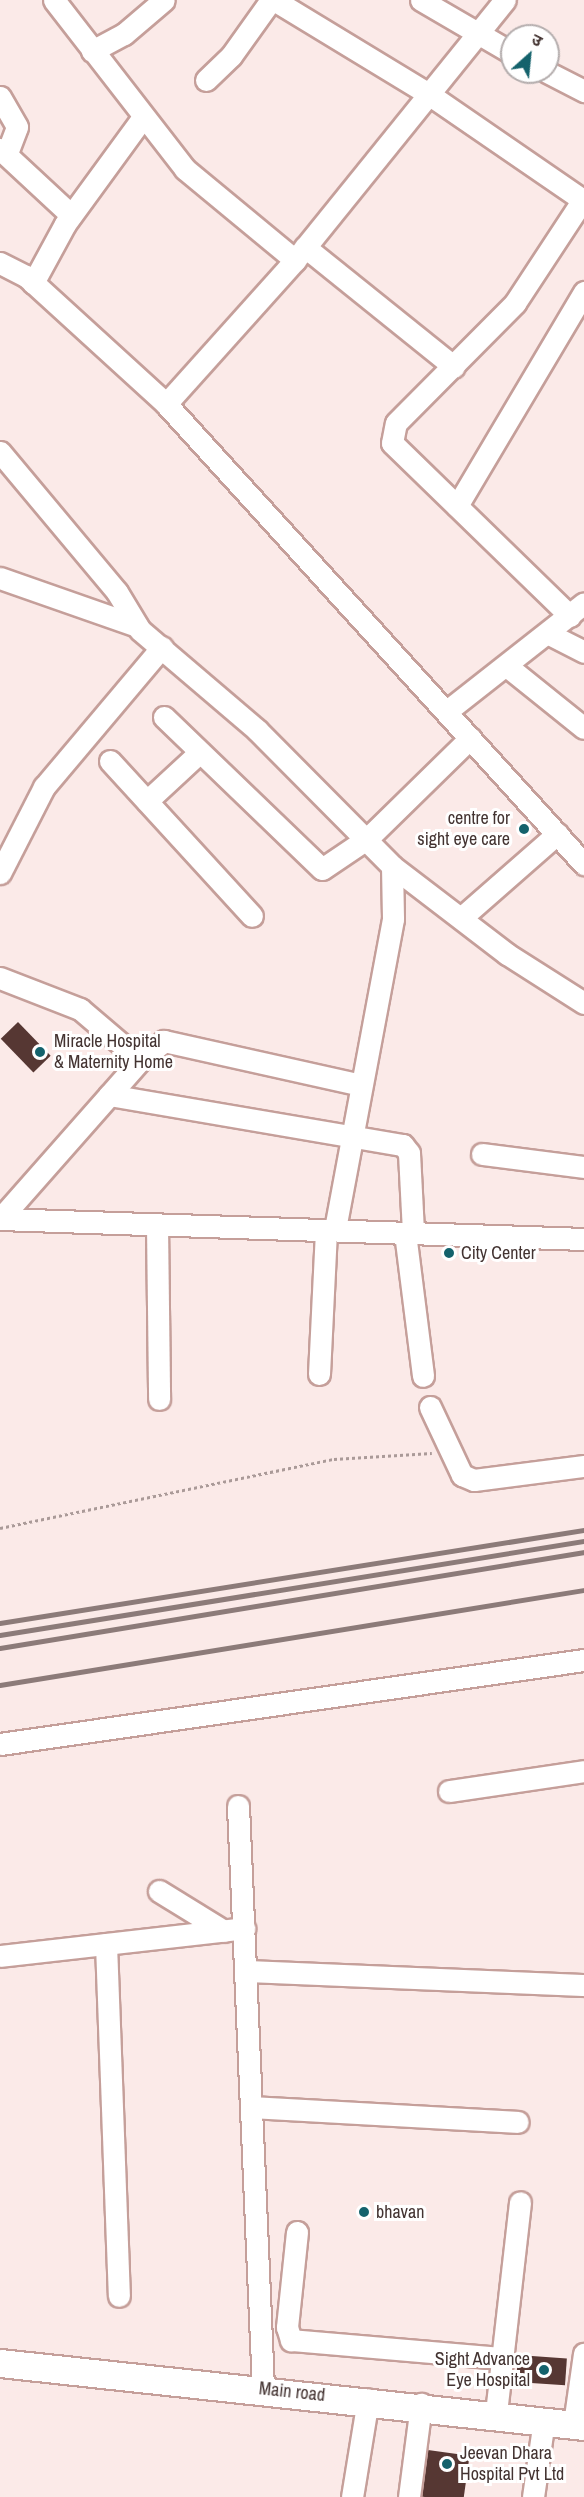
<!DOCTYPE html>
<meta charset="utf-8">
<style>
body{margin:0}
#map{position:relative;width:584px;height:2497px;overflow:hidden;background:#fbeae8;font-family:"Archivo Narrow","Noto Sans Devanagari",sans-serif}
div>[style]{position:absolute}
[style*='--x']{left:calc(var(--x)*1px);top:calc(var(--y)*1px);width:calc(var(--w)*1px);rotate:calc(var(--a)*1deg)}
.building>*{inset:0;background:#563733;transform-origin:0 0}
.path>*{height:3px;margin-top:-1.5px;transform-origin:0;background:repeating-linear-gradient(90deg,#aa9a98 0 3px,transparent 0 6px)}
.roads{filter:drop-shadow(2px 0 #c59f9a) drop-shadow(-2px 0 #c59f9a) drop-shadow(0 2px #c59f9a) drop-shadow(0 -2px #c59f9a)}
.minor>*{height:21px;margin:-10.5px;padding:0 10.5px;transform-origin:10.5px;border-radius:10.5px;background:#fff}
.major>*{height:27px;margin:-13.5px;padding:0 13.5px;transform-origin:13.5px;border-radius:13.5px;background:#fff}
.rail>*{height:4.5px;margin:-2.25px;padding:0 2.25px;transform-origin:2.25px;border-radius:2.25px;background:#8c7b79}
.dots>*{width:16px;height:16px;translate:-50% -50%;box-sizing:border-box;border:3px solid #fff;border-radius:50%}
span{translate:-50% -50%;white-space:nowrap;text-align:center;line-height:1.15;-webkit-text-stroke:6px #fff;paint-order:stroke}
.poi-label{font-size:18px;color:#433331}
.right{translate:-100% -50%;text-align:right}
.left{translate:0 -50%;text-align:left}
.street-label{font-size:18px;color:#433331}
.north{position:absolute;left:500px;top:24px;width:60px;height:60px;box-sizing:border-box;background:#fff;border:2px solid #b4adad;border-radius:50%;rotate:27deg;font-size:16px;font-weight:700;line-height:24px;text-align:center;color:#433331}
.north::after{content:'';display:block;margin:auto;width:21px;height:27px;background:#14626c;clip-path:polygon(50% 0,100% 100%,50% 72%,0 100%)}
</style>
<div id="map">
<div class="building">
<div style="left:18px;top:1022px;width:47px;height:24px;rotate:46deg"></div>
<div style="left:518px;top:2355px;width:49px;height:27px;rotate:4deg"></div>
<div style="left:428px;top:2450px;width:42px;height:47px;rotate:8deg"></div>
</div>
<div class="path">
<div style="--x:0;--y:1528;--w:341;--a:-11.7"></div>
<div style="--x:334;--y:1459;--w:98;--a:-3.5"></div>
</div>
<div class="roads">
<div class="minor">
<div style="--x:54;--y:0;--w:214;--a:52.2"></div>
<div style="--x:185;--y:169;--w:143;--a:39.6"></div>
<div style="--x:274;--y:0;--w:183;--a:31.3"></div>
<div style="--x:430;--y:95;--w:187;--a:34.5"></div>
<div style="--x:421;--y:0;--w:105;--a:30.2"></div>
<div style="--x:92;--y:51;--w:36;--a:-28"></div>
<div style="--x:124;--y:34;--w:52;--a:-40.4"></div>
<div style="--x:547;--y:72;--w:42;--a:27.2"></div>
<div style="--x:206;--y:80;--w:35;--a:-44"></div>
<div style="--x:231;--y:56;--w:69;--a:-54.5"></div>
<div style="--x:0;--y:97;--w:34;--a:60"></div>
<div style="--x:17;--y:127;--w:28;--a:111"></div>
<div style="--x:0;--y:149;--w:97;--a:42.9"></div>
<div style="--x:305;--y:247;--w:191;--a:38.8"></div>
<div style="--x:0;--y:263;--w:29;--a:27"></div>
<div style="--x:26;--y:276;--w:190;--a:42.4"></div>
<div style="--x:166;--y:404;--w:622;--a:47.74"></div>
<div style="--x:33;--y:283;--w:67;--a:-61.5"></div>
<div style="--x:65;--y:224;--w:132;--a:-53.9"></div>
<div style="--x:166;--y:404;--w:193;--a:-48.1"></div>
<div style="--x:295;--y:260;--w:334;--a:-51.1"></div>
<div style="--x:0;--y:452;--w:182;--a:50.1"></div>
<div style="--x:117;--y:592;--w:44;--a:58.8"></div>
<div style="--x:140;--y:630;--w:154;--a:40.5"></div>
<div style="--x:257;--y:730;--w:192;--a:45.2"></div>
<div style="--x:392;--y:866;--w:53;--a:88.9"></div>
<div style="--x:393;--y:919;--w:316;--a:100.6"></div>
<div style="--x:457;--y:506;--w:249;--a:-59.3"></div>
<div style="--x:0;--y:578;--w:145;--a:19.3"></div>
<div style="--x:570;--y:616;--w:248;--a:-135.8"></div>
<div style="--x:392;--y:443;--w:20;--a:-79"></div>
<div style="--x:396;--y:423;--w:169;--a:-45.2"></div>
<div style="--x:515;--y:303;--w:122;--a:-56.7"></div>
<div style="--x:549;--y:634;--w:39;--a:27"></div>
<div style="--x:508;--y:667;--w:97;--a:38.8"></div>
<div style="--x:447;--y:711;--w:174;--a:-38.2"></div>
<div style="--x:164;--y:717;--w:219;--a:43.9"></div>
<div style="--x:322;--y:869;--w:55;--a:-34"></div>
<div style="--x:368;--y:838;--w:143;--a:-44.4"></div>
<div style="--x:110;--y:761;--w:210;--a:47.5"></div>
<div style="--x:147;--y:801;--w:72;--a:-42.8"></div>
<div style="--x:392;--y:866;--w:145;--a:37.4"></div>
<div style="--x:507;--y:954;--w:91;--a:32.5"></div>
<div style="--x:0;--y:873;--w:97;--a:-62.9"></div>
<div style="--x:44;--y:787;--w:183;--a:-49.9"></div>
<div style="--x:461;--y:918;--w:128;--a:-41.2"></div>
<div style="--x:0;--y:978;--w:86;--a:21.2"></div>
<div style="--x:80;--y:1009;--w:79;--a:40.4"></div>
<div style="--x:109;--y:1095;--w:298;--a:9.7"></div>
<div style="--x:403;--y:1145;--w:10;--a:53"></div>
<div style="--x:409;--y:1153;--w:80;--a:87.1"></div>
<div style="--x:482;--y:1154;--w:103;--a:7.3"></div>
<div style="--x:0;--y:1219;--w:584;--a:1.96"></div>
<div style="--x:0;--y:1219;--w:212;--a:-48.6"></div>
<div style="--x:140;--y:1060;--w:31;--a:-38"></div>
<div style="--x:164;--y:1041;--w:202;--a:12.6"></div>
<div style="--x:157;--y:1225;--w:174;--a:89.3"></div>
<div style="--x:405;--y:1233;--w:144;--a:82.8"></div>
<div style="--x:319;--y:1374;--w:144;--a:-87.2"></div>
<div style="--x:430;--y:1407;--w:75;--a:64.8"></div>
<div style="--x:462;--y:1475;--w:13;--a:23"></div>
<div style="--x:474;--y:1480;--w:111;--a:-7.3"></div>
<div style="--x:0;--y:1744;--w:590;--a:-8.19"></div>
<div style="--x:449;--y:1791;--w:136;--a:-8.4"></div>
<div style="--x:238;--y:1806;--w:584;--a:87.54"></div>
<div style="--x:159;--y:1891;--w:76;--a:31.6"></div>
<div style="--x:106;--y:1944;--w:352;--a:87.9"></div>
<div style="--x:0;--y:1956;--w:246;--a:-6.5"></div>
<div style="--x:246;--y:1971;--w:338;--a:2.4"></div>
<div style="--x:252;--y:2107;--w:266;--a:3.2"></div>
<div style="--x:297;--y:2232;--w:96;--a:96"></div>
<div style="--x:287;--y:2327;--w:14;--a:73"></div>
<div style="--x:291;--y:2340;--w:212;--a:4.9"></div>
<div style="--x:496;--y:2413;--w:212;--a:-83.5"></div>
<div style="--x:574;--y:2424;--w:71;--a:-81.9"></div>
<div style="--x:352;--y:2497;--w:99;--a:-80.7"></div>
<div style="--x:409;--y:2497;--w:94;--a:-82.6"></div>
<div style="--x:533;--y:2497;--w:78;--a:-81.9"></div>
</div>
<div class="major">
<div style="--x:0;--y:2363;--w:587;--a:6.16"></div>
</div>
</div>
<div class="rail">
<div style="--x:0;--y:1623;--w:591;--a:-9.05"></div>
<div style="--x:0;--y:1635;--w:592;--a:-9.14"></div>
<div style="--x:0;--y:1648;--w:592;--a:-9.33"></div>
<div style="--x:0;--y:1685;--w:592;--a:-9.24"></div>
</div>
<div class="dots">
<div style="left:524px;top:829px;background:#14626c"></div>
<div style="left:40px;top:1052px;background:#14626c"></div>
<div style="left:449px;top:1253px;background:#14626c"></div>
<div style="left:364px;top:2212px;background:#14626c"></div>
<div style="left:544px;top:2370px;background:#14626c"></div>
<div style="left:447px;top:2464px;background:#14626c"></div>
</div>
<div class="poi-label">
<span class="right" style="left:510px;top:829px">centre for<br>sight eye care</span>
<span class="left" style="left:54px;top:1052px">Miracle Hospital<br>&amp; Maternity Home</span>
<span class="left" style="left:461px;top:1253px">City Center</span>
<span class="left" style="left:376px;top:2212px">bhavan</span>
<span class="right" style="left:530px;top:2370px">Sight Advance<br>Eye Hospital</span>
<span class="left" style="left:460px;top:2464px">Jeevan Dhara<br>Hospital Pvt Ltd</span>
</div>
<div class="street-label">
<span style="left:292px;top:2392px;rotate:6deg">Main road</span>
</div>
<div class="north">उ</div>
</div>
